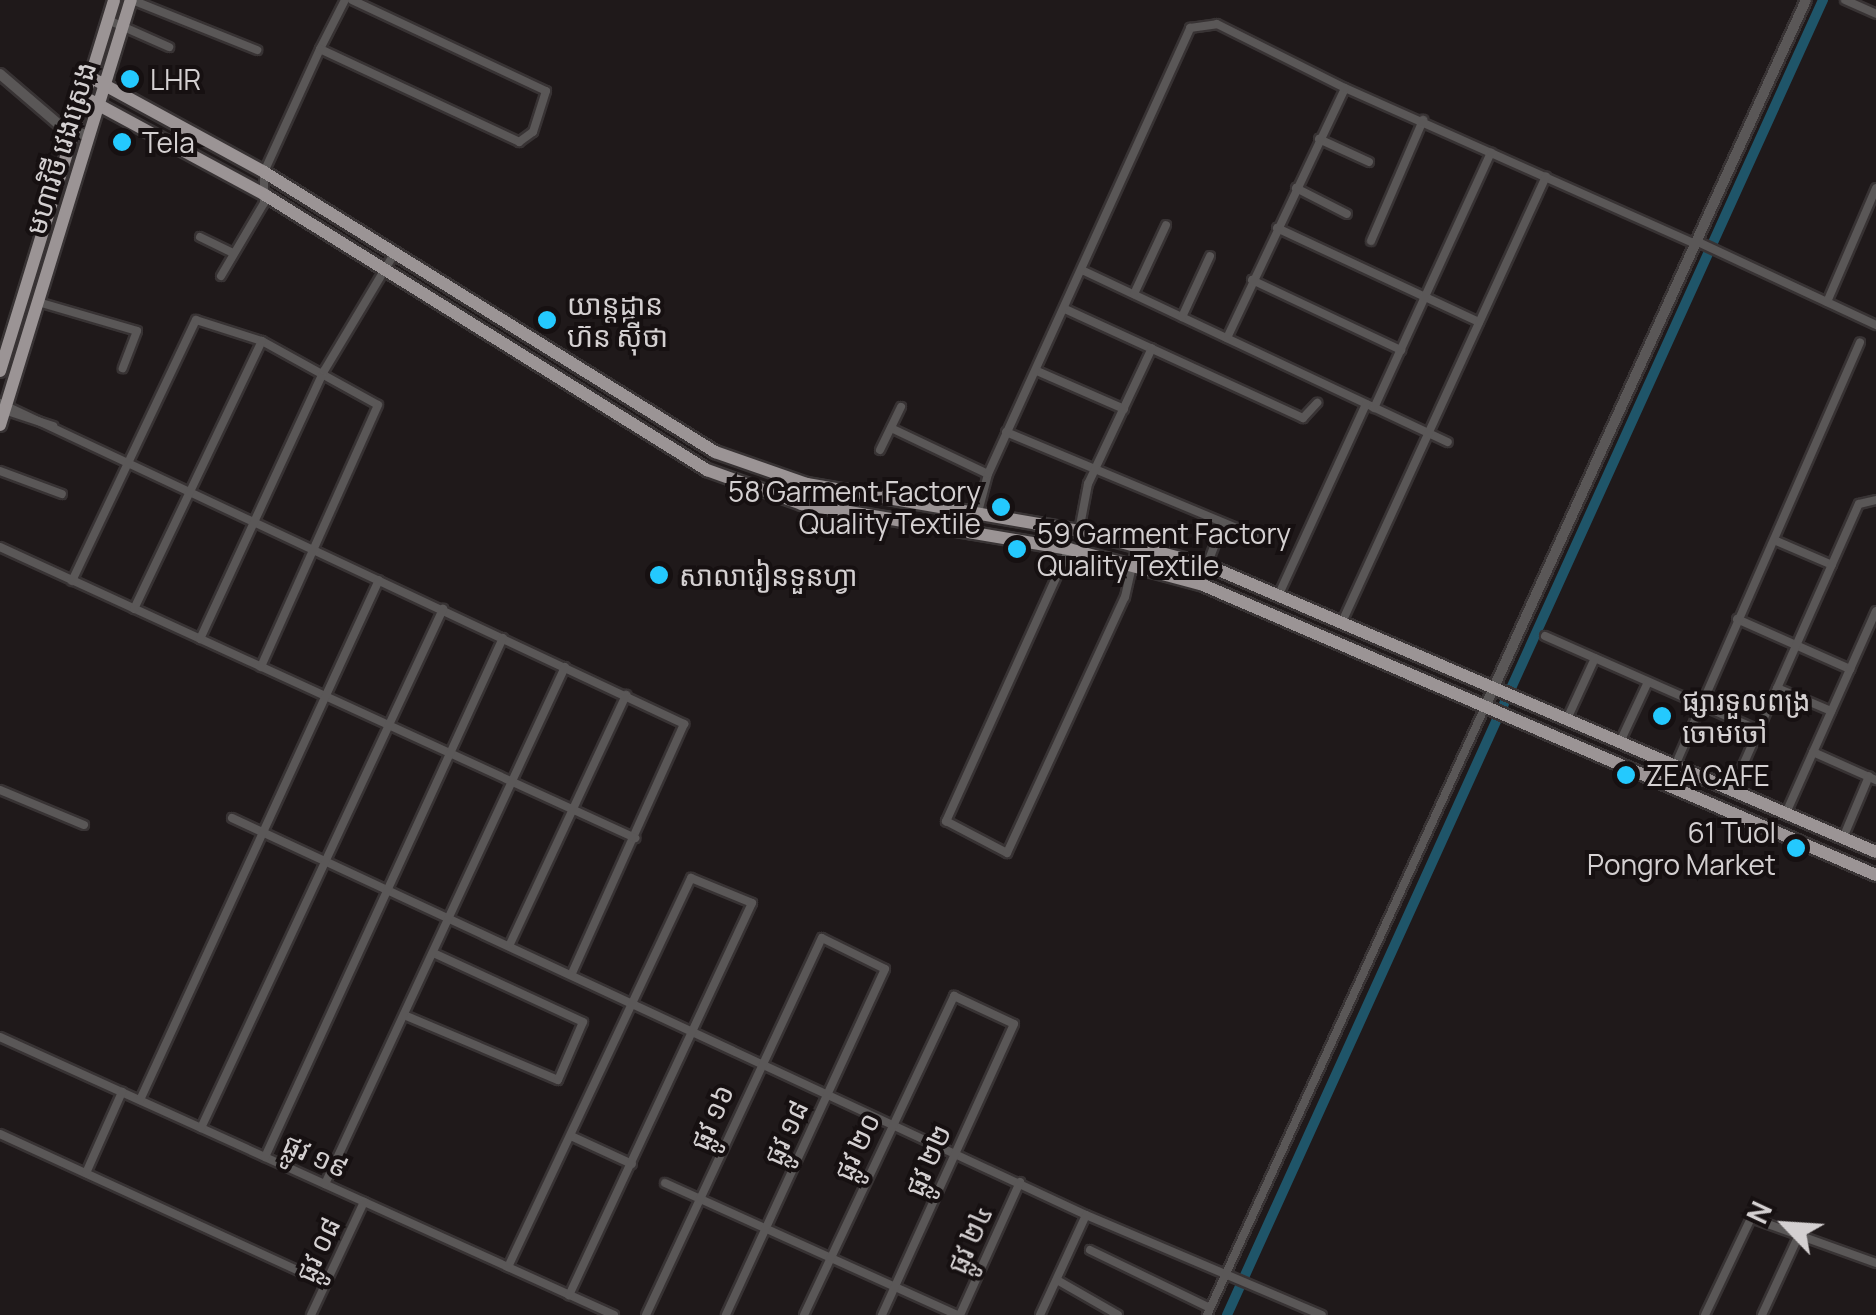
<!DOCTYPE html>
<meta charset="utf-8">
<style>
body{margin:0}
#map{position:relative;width:1876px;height:1315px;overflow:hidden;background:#1f191a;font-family:Manrope,"Noto Sans Khmer",sans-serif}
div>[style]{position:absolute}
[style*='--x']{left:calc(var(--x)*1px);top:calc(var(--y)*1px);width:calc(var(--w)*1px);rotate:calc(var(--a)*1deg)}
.canal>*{height:10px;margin:-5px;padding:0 5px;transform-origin:5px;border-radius:5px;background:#1f5569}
.roads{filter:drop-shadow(2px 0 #383334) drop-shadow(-2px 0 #383334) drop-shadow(0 2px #383334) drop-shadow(0 -2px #383334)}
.minor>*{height:8px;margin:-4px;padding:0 4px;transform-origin:4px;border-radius:4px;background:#5a5757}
.tertiary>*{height:10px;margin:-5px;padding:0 5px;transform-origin:5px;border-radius:5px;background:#5a5757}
.primary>*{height:12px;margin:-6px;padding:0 6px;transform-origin:6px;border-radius:6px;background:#9b9495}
.dots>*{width:28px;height:28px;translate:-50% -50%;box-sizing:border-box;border:5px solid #161011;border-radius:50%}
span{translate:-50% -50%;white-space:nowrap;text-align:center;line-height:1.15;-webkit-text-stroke:8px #161011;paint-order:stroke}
.poi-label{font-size:28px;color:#d4d0d1}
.left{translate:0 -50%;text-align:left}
.right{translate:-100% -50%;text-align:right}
.street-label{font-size:28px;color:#d4d0d1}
.north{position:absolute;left:1736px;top:1175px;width:100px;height:100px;-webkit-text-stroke:8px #161011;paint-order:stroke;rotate:295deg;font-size:28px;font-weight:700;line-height:40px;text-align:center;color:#d4d0d1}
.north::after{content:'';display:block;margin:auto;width:35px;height:45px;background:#d4d0d1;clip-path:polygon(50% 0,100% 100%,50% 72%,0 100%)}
</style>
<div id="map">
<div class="canal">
<div style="--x:1227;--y:1315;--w:1444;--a:-65.62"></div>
</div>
<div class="roads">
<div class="minor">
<div style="--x:132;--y:0;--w:135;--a:21.8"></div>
<div style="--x:1845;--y:0;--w:34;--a:24"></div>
<div style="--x:108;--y:20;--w:67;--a:23.9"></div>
<div style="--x:320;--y:49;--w:55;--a:-63"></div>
<div style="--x:1319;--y:139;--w:55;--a:24.7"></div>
<div style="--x:1296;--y:188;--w:57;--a:27"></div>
<div style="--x:1277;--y:228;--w:223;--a:25"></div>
<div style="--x:200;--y:237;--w:37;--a:26"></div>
<div style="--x:1371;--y:241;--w:132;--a:-66.7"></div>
<div style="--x:1696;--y:241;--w:199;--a:25"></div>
<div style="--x:1084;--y:271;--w:402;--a:25.2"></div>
<div style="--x:221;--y:276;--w:85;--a:-59.5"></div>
<div style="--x:264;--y:203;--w:31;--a:-90"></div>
<div style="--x:264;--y:172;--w:135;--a:-65.5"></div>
<div style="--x:320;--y:49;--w:220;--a:25"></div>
<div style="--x:519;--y:142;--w:17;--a:-36"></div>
<div style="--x:533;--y:132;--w:43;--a:-72.4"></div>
<div style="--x:546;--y:91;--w:214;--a:-154.9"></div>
<div style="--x:1252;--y:280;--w:165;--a:25.2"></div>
<div style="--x:1134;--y:294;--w:76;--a:-65.1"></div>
<div style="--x:38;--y:302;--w:103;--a:16.3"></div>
<div style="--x:137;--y:331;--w:40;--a:111"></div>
<div style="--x:1827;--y:302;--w:124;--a:-66.7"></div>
<div style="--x:1065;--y:309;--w:262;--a:24.6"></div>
<div style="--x:1303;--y:418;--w:21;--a:-47"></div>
<div style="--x:1182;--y:317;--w:67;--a:-65.3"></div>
<div style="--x:1227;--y:338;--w:276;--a:-64.7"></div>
<div style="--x:1345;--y:88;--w:383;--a:24"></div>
<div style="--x:1037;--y:371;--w:95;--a:23.6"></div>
<div style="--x:0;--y:403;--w:756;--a:25.14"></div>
<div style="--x:684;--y:724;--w:273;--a:114.2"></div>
<div style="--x:1374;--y:408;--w:281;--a:-65.4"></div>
<div style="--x:1;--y:409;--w:55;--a:18.1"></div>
<div style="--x:891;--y:428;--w:107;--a:25.4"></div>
<div style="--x:1006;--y:432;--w:269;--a:22.6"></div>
<div style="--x:880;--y:450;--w:48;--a:-64"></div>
<div style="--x:0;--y:471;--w:66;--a:20.4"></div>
<div style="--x:1079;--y:531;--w:48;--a:-79.2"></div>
<div style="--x:1088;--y:484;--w:150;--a:-64.8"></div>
<div style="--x:972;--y:535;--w:63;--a:-75.3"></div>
<div style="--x:988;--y:474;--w:490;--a:-65.6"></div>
<div style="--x:1190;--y:28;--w:27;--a:-8"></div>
<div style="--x:1217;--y:24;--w:143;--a:26.6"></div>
<div style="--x:1774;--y:540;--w:63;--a:23.3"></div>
<div style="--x:0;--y:547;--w:699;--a:24.62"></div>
<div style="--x:1069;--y:549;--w:299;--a:114.3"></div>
<div style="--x:946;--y:821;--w:69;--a:27.7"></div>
<div style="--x:1007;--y:853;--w:282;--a:-65.3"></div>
<div style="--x:1125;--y:597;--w:54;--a:-77.2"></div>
<div style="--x:1207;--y:565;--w:45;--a:-69.1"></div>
<div style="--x:72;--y:581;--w:289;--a:-64.6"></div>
<div style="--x:196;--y:320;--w:69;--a:17.7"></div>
<div style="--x:262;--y:341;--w:132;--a:28.9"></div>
<div style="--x:378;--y:405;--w:287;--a:114.1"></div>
<div style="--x:1279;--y:594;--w:209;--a:-65.4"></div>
<div style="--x:134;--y:609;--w:297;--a:-64.5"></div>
<div style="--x:1737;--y:619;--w:124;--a:23.9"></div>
<div style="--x:1342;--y:622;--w:490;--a:-65.4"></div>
<div style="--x:1545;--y:636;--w:233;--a:23.8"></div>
<div style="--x:200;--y:639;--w:295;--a:-65.2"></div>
<div style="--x:324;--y:371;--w:136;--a:-59.1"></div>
<div style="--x:1777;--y:688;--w:59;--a:23.1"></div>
<div style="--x:1567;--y:719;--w:67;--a:-65.3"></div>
<div style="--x:1620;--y:742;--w:66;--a:-65"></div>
<div style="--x:1813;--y:752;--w:69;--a:24"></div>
<div style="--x:1667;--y:784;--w:482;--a:-66.4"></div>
<div style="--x:0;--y:790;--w:91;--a:22.6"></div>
<div style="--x:1732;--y:790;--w:313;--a:-66.1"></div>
<div style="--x:1859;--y:504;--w:17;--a:-13"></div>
<div style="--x:1786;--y:813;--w:221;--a:-66"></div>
<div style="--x:232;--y:818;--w:942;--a:24.93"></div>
<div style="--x:1086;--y:1215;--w:256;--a:23"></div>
<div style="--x:1843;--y:838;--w:67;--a:-67.2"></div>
<div style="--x:510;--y:944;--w:275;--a:-65"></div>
<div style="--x:404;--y:1015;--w:167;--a:22.9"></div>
<div style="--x:558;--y:1080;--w:63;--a:-66.7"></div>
<div style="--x:583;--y:1022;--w:164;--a:-155.2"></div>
<div style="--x:0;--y:1037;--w:674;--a:24.36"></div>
<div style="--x:140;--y:1100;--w:572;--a:-65.32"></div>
<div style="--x:201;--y:1128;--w:573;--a:-65"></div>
<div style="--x:0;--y:1134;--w:358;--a:24.6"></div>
<div style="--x:571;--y:1136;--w:67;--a:24.7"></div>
<div style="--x:265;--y:1157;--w:571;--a:-65.37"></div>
<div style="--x:86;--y:1173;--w:89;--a:-66"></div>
<div style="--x:665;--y:1183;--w:320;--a:24.3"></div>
<div style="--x:325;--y:1184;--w:570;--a:-65.1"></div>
<div style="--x:1090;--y:1250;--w:133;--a:25.8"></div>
<div style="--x:508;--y:1267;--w:430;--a:-64.8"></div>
<div style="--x:691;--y:878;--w:66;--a:22.3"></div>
<div style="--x:752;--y:903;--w:433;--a:115"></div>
<div style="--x:1057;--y:1280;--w:70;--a:29.8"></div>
<div style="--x:311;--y:1315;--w:125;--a:-64.9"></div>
<div style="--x:646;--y:1315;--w:416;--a:-65"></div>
<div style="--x:822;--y:938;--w:70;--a:26.2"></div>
<div style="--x:885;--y:969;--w:381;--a:114.7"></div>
<div style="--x:804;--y:1315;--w:353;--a:-64.8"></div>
<div style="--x:954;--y:996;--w:66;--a:25"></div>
<div style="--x:1014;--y:1024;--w:320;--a:114.4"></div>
<div style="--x:960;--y:1315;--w:146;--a:-65.7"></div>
<div style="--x:1040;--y:1315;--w:110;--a:-65.3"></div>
<div style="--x:1207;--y:1315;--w:669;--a:-65.43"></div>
<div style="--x:1705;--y:1315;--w:107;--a:-64.6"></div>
<div style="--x:1751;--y:1218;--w:133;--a:19.8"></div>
<div style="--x:1762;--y:1315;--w:86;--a:-65.2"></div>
</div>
<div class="tertiary">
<div style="--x:0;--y:74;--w:83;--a:40.6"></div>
<div style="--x:63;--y:128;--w:27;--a:17"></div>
<div style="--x:1485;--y:707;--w:776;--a:-65.58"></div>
</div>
<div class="primary">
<div style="--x:90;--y:77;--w:198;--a:28.6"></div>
<div style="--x:264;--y:172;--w:531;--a:31.83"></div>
<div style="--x:715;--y:452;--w:97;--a:19.2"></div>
<div style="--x:807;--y:484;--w:276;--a:9.8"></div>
<div style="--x:1079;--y:531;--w:132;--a:14.9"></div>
<div style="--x:1207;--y:565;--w:728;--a:23.22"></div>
<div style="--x:84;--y:97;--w:206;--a:28.4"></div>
<div style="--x:265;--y:195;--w:521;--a:31.89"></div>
<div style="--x:707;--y:470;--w:101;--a:19.7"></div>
<div style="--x:802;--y:504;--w:271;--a:9.6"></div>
<div style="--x:1069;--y:549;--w:139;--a:15"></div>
<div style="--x:1203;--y:585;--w:733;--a:23.31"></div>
<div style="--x:0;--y:371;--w:388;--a:-72.9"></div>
<div style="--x:0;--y:425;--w:445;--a:-72.9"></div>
</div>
</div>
<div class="dots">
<div style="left:130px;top:79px;background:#24c9fe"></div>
<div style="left:122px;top:142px;background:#24c9fe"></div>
<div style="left:547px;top:320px;background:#24c9fe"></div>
<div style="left:1001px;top:507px;background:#24c9fe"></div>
<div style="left:1017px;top:549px;background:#24c9fe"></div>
<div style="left:659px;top:575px;background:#24c9fe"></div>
<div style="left:1662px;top:716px;background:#24c9fe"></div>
<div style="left:1626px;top:775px;background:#24c9fe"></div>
<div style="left:1796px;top:848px;background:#24c9fe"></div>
</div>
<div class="poi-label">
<span class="left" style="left:150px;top:79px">LHR</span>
<span class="left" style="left:142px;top:142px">Tela</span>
<span class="left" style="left:567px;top:320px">យាន្ដដ្ឋាន<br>ហ៊ន ស៊ីថា</span>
<span class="right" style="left:981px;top:507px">58 Garment Factory<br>Quality Textile</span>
<span class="left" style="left:1037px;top:549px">59 Garment Factory<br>Quality Textile</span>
<span class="left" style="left:679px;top:575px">សាលារៀនទួនហ្វា</span>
<span class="left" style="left:1682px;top:716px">ផ្សារទួលពង្រ<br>ចោមចៅ</span>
<span class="left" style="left:1646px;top:775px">ZEA CAFE</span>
<span class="right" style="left:1776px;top:848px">61 Tuol<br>Pongro Market</span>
</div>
<div class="street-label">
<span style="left:60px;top:148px;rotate:-73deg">មហាវិថី វេងស្រេង</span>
<span style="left:711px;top:1117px;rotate:-66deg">ផ្លូវ ១៦</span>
<span style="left:785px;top:1132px;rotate:-65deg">ផ្លូវ ១៨</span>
<span style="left:856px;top:1146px;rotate:-65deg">ផ្លូវ ២០</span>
<span style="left:316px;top:1155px;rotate:24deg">ផ្លូវ ១៩</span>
<span style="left:927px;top:1160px;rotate:-66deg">ផ្លូវ ២២</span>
<span style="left:969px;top:1239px;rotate:-66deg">ផ្លូវ ២៤</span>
<span style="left:317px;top:1249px;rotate:-65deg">ផ្លូវ ០៨</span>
</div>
<div class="north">N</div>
</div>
